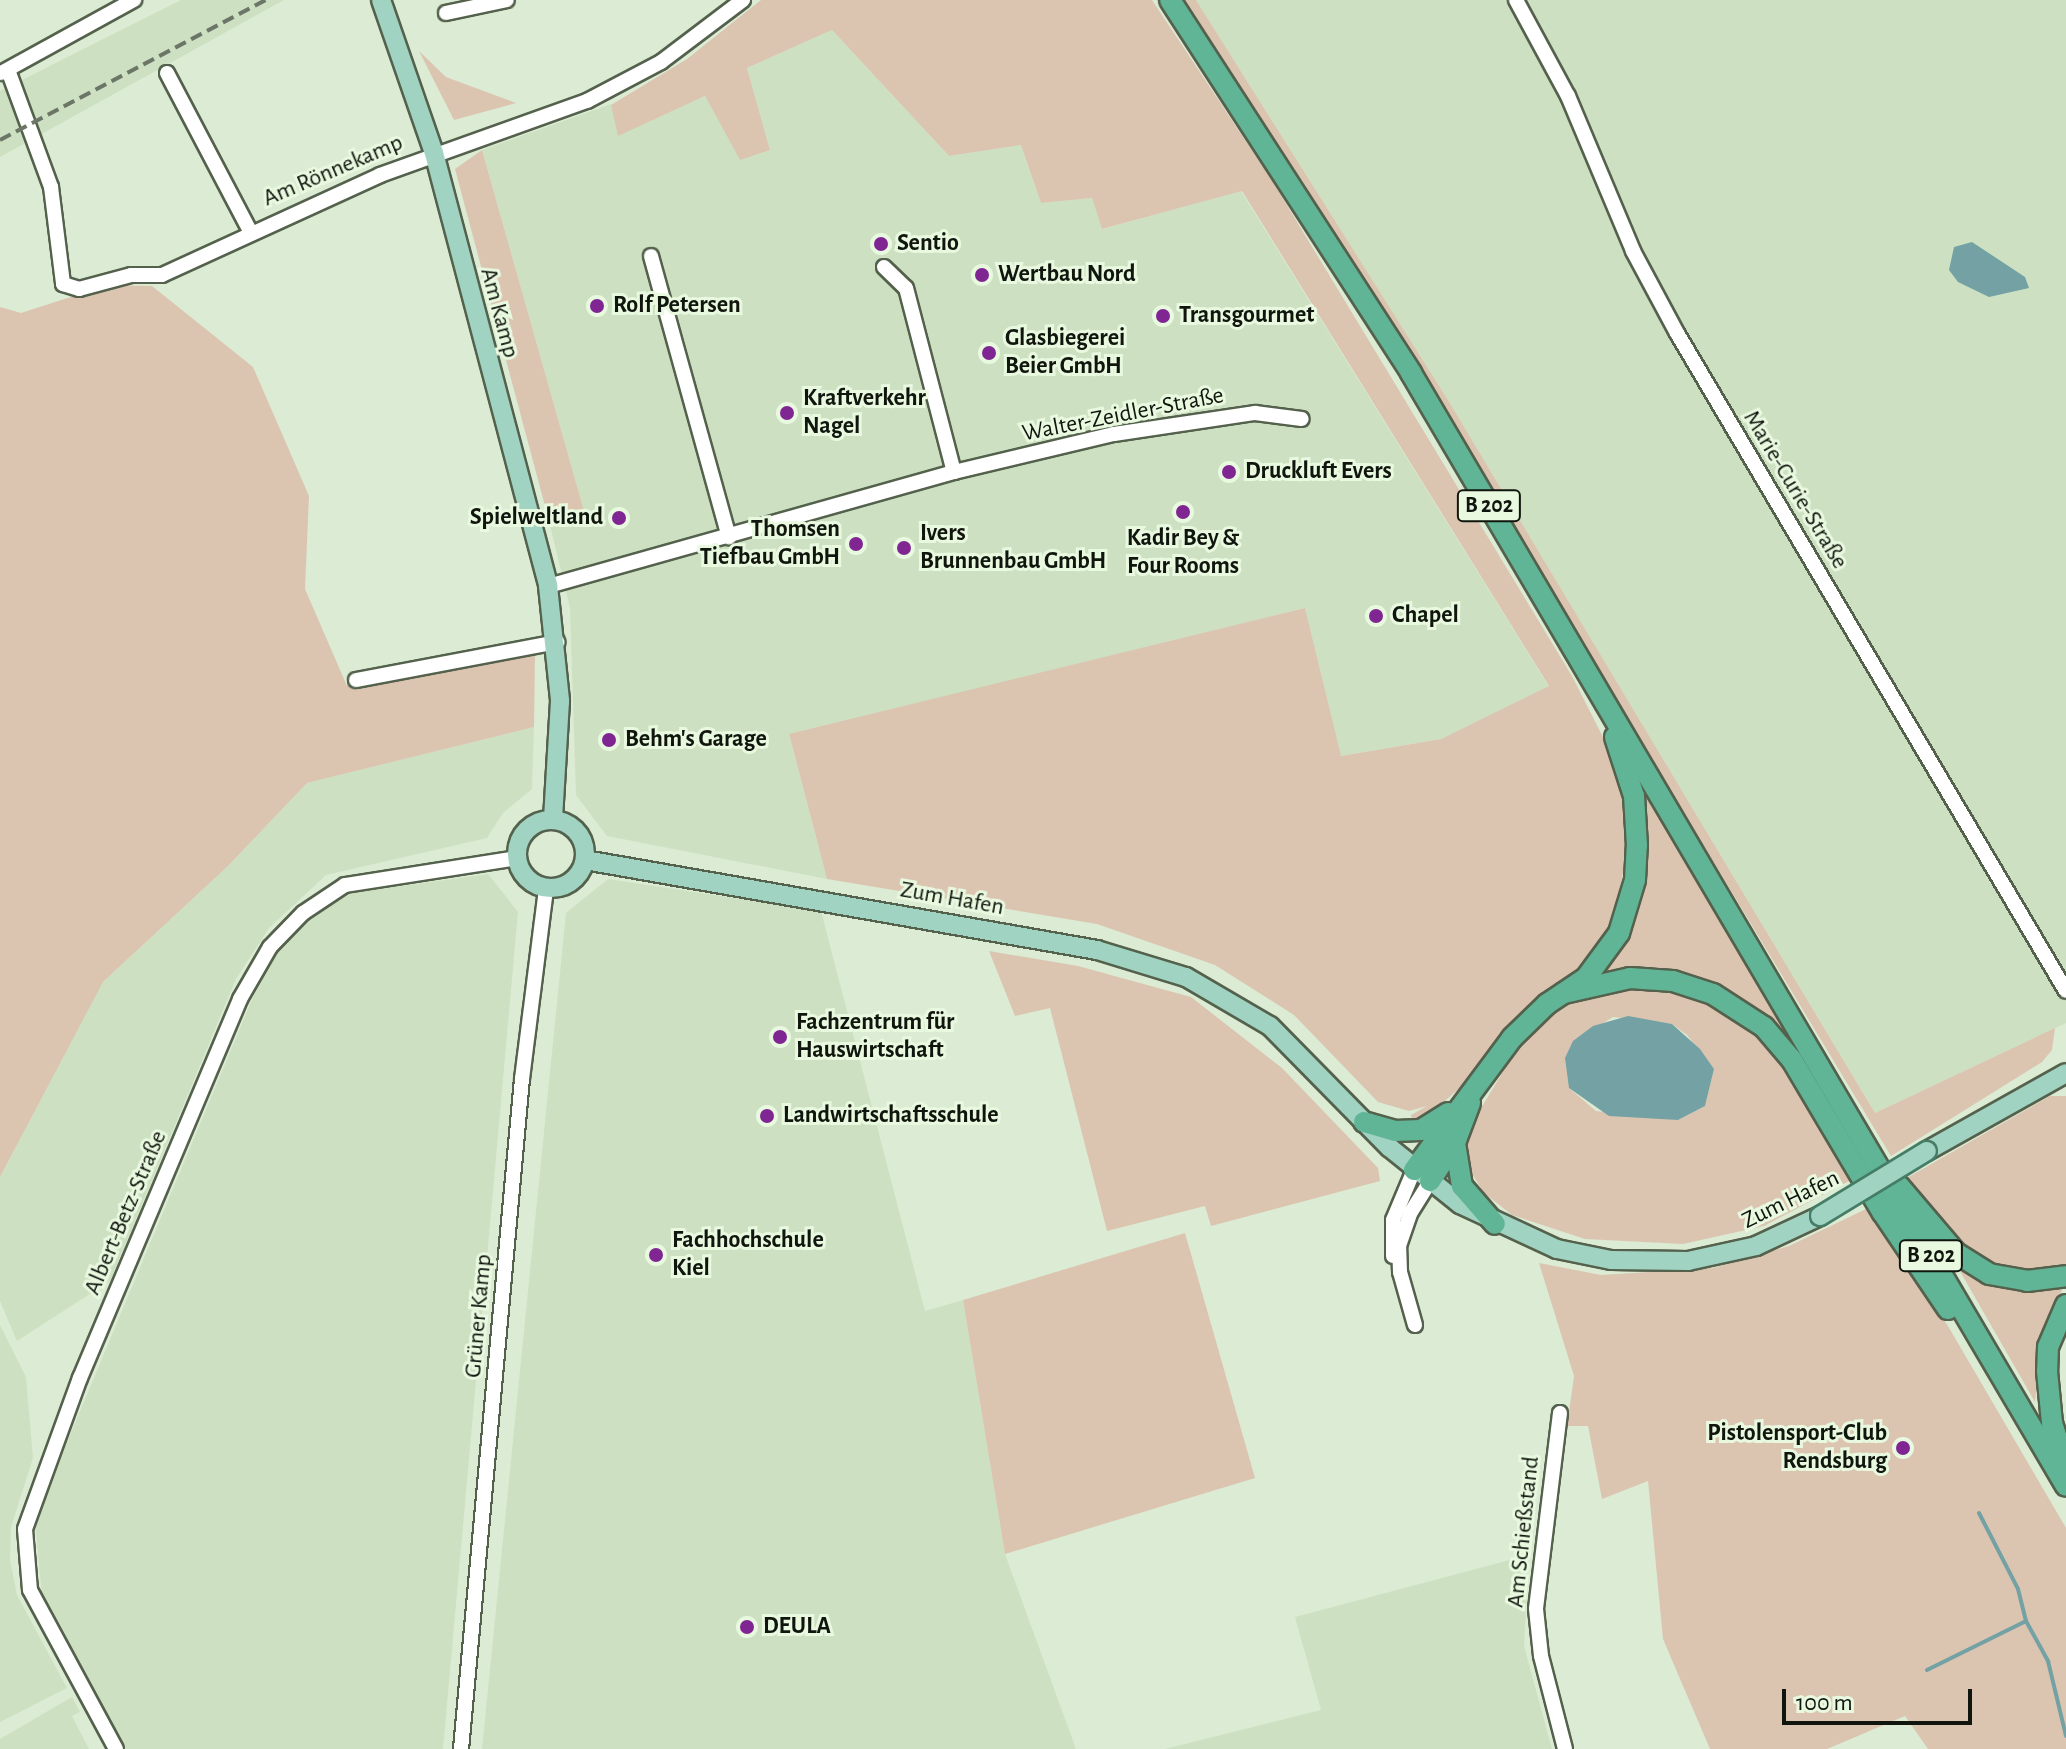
<!DOCTYPE html>
<meta charset="utf-8">
<style>
body{margin:0}
#map{position:relative;width:2066px;height:1749px;overflow:hidden;background:#dcebd3;font-family:"Alegreya Sans",sans-serif}
div>[style]{position:absolute}
[style*='--x']{left:calc(var(--x)*1px);top:calc(var(--y)*1px);width:calc(var(--w)*1px);rotate:calc(var(--a)*1deg)}
.built>*{inset:0;background:#cde1c2}
.green>*{inset:0;background:#dbc5b1}
.water>*{inset:0;background:#73a1a4}
.stream>*{height:4px;margin:-2px;padding:0 2px;transform-origin:2px;border-radius:2px;background:#73a1a4}
.roads{filter:drop-shadow(2px 0 #54614c) drop-shadow(-2px 0 #54614c) drop-shadow(0 2px #54614c) drop-shadow(0 -2px #54614c)}
.minor>*{height:14px;margin:-7px;padding:0 7px;transform-origin:7px;border-radius:7px;background:#fff}
.major>*{height:18px;margin:-9px;padding:0 9px;transform-origin:9px;border-radius:9px;background:#a0d3c1}
.major>.ring{margin:-9px;padding:0;box-sizing:content-box;background:none;border:18px solid #a0d3c1;border-radius:50%}
.highway>*{height:20px;margin:-10px;padding:0 10px;transform-origin:10px;border-radius:10px;background:#61b597}
.rail>*{height:4px;margin-top:-2px;transform-origin:0;background:repeating-linear-gradient(90deg,#6c7667 0 12px,transparent 0 18px)}
.bridges{filter:drop-shadow(2px 0 #457d67) drop-shadow(-2px 0 #457d67) drop-shadow(0 2px #457d67) drop-shadow(0 -2px #457d67)}
.major-bridge>*{height:18px;margin:-9px;padding:0 9px;transform-origin:9px;border-radius:9px;background:#a0d3c1}
.dots>*{width:22px;height:22px;translate:-50% -50%;box-sizing:border-box;border:4px solid #e9f9e0;border-radius:50%}
span{translate:-50% -50%;white-space:nowrap;text-align:center;line-height:1.15;-webkit-text-stroke:6px #e9f9e0;paint-order:stroke}
.shield-label span{padding:2px 6px;background:#e9f9e0;border:2px solid;border-radius:6px;-webkit-text-stroke-width:0}
.shield-label{font-size:22px;color:#10150d;font-weight:700}
.street-label{font-size:24px;color:#10150d}
.poi-label{font-size:24px;color:#10150d;font-weight:700}
.left{translate:0 -50%;text-align:left}
.right{translate:-100% -50%;text-align:right}
.scale{position:absolute;left:1782px;top:1689px;width:190px;height:36px;box-sizing:border-box;border:4px solid #10150d;border-top:0;padding-left:10px;font-size:24px;line-height:28px;white-space:nowrap;color:#10150d;-webkit-text-stroke:6px #e9f9e0;paint-order:stroke}
</style>
<div id="map">
<div class="built">
<div style="clip-path:polygon(181px 0,284px 0,0 157px,0 91px)"></div>
<div style="clip-path:polygon(1196px 0,2066px 0,2066px 1023px,1875px 1113px,1448px 400px)"></div>
<div style="clip-path:polygon(832px 30px,949px 156px,1021px 145px,1041px 203px,1092px 198px,1103px 229px,1241px 191px,1549px 687px,1441px 739px,1340px 756px,1305px 608px,789px 735px,827px 879px,607px 836px,576px 795px,570px 608px,549px 521px,584px 511px,482px 150px,611px 104px,619px 135px,705px 96px,740px 159px,770px 150px,747px 68px)"></div>
<div style="clip-path:polygon(534px 727px,532px 789px,503px 813px,487px 838px,326px 875px,269px 928px,236px 979px,110px 1281px,17px 1341px,0 1301px,0 1177px,102px 983px,228px 866px,307px 783px)"></div>
<div style="clip-path:polygon(488px 874px,518px 912px,443px 1749px,124px 1749px,42px 1598px,35px 1519px,253px 997px,277px 953px,312px 916px,352px 893px)"></div>
<div style="clip-path:polygon(608px 879px,821px 911px,925px 1311px,963px 1300px,1005px 1554px,1076px 1749px,482px 1749px,566px 913px)"></div>
<div style="clip-path:polygon(0 1325px,26px 1377px,33px 1458px,11px 1527px,10px 1560px,17px 1595px,67px 1688px,0 1722px)"></div>
<div style="clip-path:polygon(1529px 1555px,1524px 1646px,1552px 1749px,1165px 1749px,1321px 1710px,1295px 1617px)"></div>
<div style="clip-path:polygon(72px 1697px,80px 1712px,72px 1716px,89px 1749px,0 1749px,0 1739px)"></div>
</div>
<div class="green">
<div style="clip-path:polygon(761px 0,1152px 0,1271px 179px,1572px 676px,1606px 743px,1623px 802px,1627px 854px,1613px 920px,1590px 958px,1507px 1031px,1463px 1085px,1428px 1116px,1413px 1122px,1411px 1115px,1427px 1106px,1409px 1111px,1378px 1102px,1294px 1015px,1215px 965px,1097px 924px,827px 879px,789px 734px,1305px 608px,1341px 756px,1441px 739px,1549px 686px,1242px 191px,1102px 229px,1092px 198px,1041px 203px,1021px 145px,949px 156px,832px 30px,747px 68px,770px 150px,740px 160px,705px 96px,618px 136px,611px 105px,687px 59px)"></div>
<div style="clip-path:polygon(1182px 0,1196px 0,1448px 400px,1875px 1113px,2055px 1028px,2052px 1050px,2042px 1062px,1891px 1156px,1305px 185px)"></div>
<div style="clip-path:polygon(419px 51px,446px 77px,516px 103px,454px 120px)"></div>
<div style="clip-path:polygon(482px 150px,584px 511px,549px 521px,455px 169px)"></div>
<div style="clip-path:polygon(108px 285px,152px 286px,253px 367px,309px 496px,305px 589px,347px 686px,535px 655px,534px 727px,307px 783px,228px 866px,103px 982px,0 1177px,0 307px,21px 313px)"></div>
<div style="clip-path:polygon(1639px 776px,1809px 1072px,1774px 1030px,1627px 969px,1601px 973px,1616px 950px)"></div>
<div style="clip-path:polygon(989px 951px,1078px 966px,1191px 997px,1282px 1068px,1378px 1168px,1380px 1181px,1211px 1226px,1205px 1206px,1107px 1231px,1050px 1008px,1015px 1016px)"></div>
<div style="clip-path:polygon(evenodd,1661px 986px,1707px 1001px,1763px 1041px,1781px 1061px,1851px 1180px,1764px 1226px,1683px 1244px,1585px 1239px,1512px 1215px,1484px 1193px,1461px 1156px,1467px 1131px,1509px 1062px,1548px 1015px,1569px 1002px,1591px 991px,1661px 986px,1613px 1017px,1672px 1024px,1687px 1035px,1714px 1069px,1705px 1106px,1678px 1120px,1596px 1111px,1569px 1088px,1574px 1041px,1613px 1017px)"></div>
<div style="clip-path:polygon(2050px 1096px,2066px 1096px,2066px 1264px,2042px 1272px,2005px 1271px,1965px 1253px,1905px 1179px)"></div>
<div style="clip-path:polygon(1866px 1209px,1948px 1326px,2066px 1528px,2066px 1749px,1928px 1749px,1905px 1716px,1827px 1749px,1710px 1749px,1663px 1639px,1648px 1481px,1602px 1499px,1588px 1426px,1567px 1426px,1574px 1376px,1539px 1263px,1601px 1275px,1713px 1268px,1789px 1246px)"></div>
<div style="clip-path:polygon(1185px 1233px,1255px 1478px,1005px 1554px,963px 1300px)"></div>
<div style="clip-path:polygon(1957px 1266px,1979px 1279px,2066px 1281px,2043px 1333px,2035px 1402px)"></div>
</div>
<div class="water">
<div style="clip-path:polygon(1972px 242px,2025px 277px,2029px 288px,1989px 297px,1958px 282px,1949px 270px,1954px 247px)"></div>
<div style="clip-path:polygon(1628px 1016px,1672px 1024px,1700px 1049px,1714px 1069px,1705px 1106px,1678px 1120px,1609px 1116px,1569px 1088px,1565px 1058px,1573px 1041px,1593px 1026px)"></div>
</div>
<div class="stream">
<div style="--x:1979;--y:1513;--w:85;--a:62.8"></div>
<div style="--x:2018;--y:1589;--w:33;--a:76"></div>
<div style="--x:1927;--y:1670;--w:110;--a:-26.3"></div>
<div style="--x:2026;--y:1621;--w:46;--a:61.2"></div>
<div style="--x:2048;--y:1661;--w:77;--a:76.5"></div>
</div>
<div class="roads">
<div class="minor">
<div style="--x:1516;--y:0;--w:109;--a:61.6"></div>
<div style="--x:1568;--y:96;--w:168;--a:67.2"></div>
<div style="--x:1633;--y:251;--w:93;--a:61.8"></div>
<div style="--x:1677;--y:333;--w:764;--a:59.41"></div>
<div style="--x:446;--y:13;--w:62;--a:-12"></div>
<div style="--x:8;--y:70;--w:125;--a:69.8"></div>
<div style="--x:51;--y:187;--w:98;--a:82.9"></div>
<div style="--x:63;--y:284;--w:17;--a:17"></div>
<div style="--x:79;--y:289;--w:54;--a:-15.1"></div>
<div style="--x:131;--y:275;--w:31;--a:0"></div>
<div style="--x:162;--y:275;--w:240;--a:-24.6"></div>
<div style="--x:380;--y:175;--w:220;--a:-19.7"></div>
<div style="--x:587;--y:101;--w:84;--a:-27.8"></div>
<div style="--x:661;--y:62;--w:103;--a:-37.1"></div>
<div style="--x:1;--y:73;--w:152;--a:-28.8"></div>
<div style="--x:167;--y:73;--w:178;--a:62.3"></div>
<div style="--x:651;--y:256;--w:292;--a:74.5"></div>
<div style="--x:884;--y:267;--w:30;--a:44"></div>
<div style="--x:906;--y:288;--w:190;--a:75.4"></div>
<div style="--x:548;--y:586;--w:422;--a:-15.7"></div>
<div style="--x:954;--y:472;--w:164;--a:-13.4"></div>
<div style="--x:1114;--y:434;--w:143;--a:-8.5"></div>
<div style="--x:1255;--y:413;--w:47;--a:7.3"></div>
<div style="--x:356;--y:680;--w:205;--a:-10.7"></div>
<div style="--x:1393;--y:1256;--w:36;--a:-90"></div>
<div style="--x:1393;--y:1220;--w:54;--a:-67.2"></div>
<div style="--x:1415;--y:1325;--w:55;--a:-105.8"></div>
<div style="--x:1400;--y:1272;--w:26;--a:-92"></div>
<div style="--x:1399;--y:1246;--w:36;--a:-71"></div>
<div style="--x:1411;--y:1212;--w:36;--a:-58"></div>
<div style="--x:1560;--y:1413;--w:197;--a:97"></div>
<div style="--x:1536;--y:1609;--w:47;--a:83.9"></div>
<div style="--x:1541;--y:1656;--w:96;--a:75.5"></div>
<div style="--x:116;--y:1749;--w:181;--a:-118.4"></div>
<div style="--x:30;--y:1590;--w:61;--a:-94.7"></div>
<div style="--x:25;--y:1529;--w:161;--a:-70"></div>
<div style="--x:80;--y:1378;--w:411;--a:-67.1"></div>
<div style="--x:240;--y:999;--w:60;--a:-60"></div>
<div style="--x:270;--y:947;--w:47;--a:-45.9"></div>
<div style="--x:303;--y:913;--w:50;--a:-33.7"></div>
<div style="--x:345;--y:885;--w:174;--a:-8.9"></div>
<div style="--x:461;--y:1749;--w:673;--a:-84.8"></div>
<div style="--x:522;--y:1079;--w:193;--a:-82.8"></div>
</div>
<div class="major">
<div style="--x:381;--y:0;--w:162;--a:70.9"></div>
<div style="--x:434;--y:153;--w:448;--a:75.2"></div>
<div style="--x:548;--y:586;--w:116;--a:84"></div>
<div style="--x:560;--y:701;--w:119;--a:93.4"></div>
<div class="ring" style="left:517px;top:820px;width:50px;height:50px"></div>
<div style="--x:585;--y:860;--w:520;--a:9.97"></div>
<div style="--x:1097;--y:950;--w:93;--a:16.9"></div>
<div style="--x:1186;--y:977;--w:97;--a:30.3"></div>
<div style="--x:1270;--y:1026;--w:170;--a:45.5"></div>
<div style="--x:1389;--y:1147;--w:91;--a:38.8"></div>
<div style="--x:1460;--y:1204;--w:107;--a:24.9"></div>
<div style="--x:1557;--y:1249;--w:55;--a:11.5"></div>
<div style="--x:1611;--y:1260;--w:77;--a:0.7"></div>
<div style="--x:1688;--y:1261;--w:70;--a:-12.4"></div>
<div style="--x:1756;--y:1246;--w:71;--a:-25.1"></div>
<div style="--x:1927;--y:1151;--w:159;--a:-29.3"></div>
</div>
<div class="highway">
<div style="--x:1170;--y:0;--w:444;--a:57.1"></div>
<div style="--x:1411;--y:373;--w:1291;--a:59.52"></div>
<div style="--x:1564;--y:993;--w:68;--a:-12.8"></div>
<div style="--x:1630;--y:978;--w:43;--a:4"></div>
<div style="--x:1673;--y:981;--w:42;--a:18"></div>
<div style="--x:1713;--y:994;--w:61;--a:32.9"></div>
<div style="--x:1764;--y:1027;--w:43;--a:49.7"></div>
<div style="--x:1792;--y:1060;--w:178;--a:59.3"></div>
<div style="--x:1883;--y:1213;--w:116;--a:55.9"></div>
<div style="--x:1364;--y:1122;--w:32;--a:16"></div>
<div style="--x:1395;--y:1131;--w:26;--a:-2"></div>
<div style="--x:1421;--y:1130;--w:32;--a:-32"></div>
<div style="--x:1455;--y:1143;--w:44;--a:80.8"></div>
<div style="--x:1462;--y:1186;--w:50;--a:49"></div>
<div style="--x:1414;--y:1170;--w:164;--a:-53.4"></div>
<div style="--x:1512;--y:1038;--w:49;--a:-44.2"></div>
<div style="--x:1547;--y:1004;--w:47;--a:-33.7"></div>
<div style="--x:1586;--y:978;--w:56;--a:-53.7"></div>
<div style="--x:1619;--y:933;--w:55;--a:-73.2"></div>
<div style="--x:1635;--y:880;--w:34;--a:-87"></div>
<div style="--x:1637;--y:846;--w:50;--a:-93.4"></div>
<div style="--x:1634;--y:796;--w:62;--a:-107.9"></div>
<div style="--x:1430;--y:1181;--w:45;--a:-56.7"></div>
<div style="--x:1455;--y:1143;--w:43;--a:-69.4"></div>
<div style="--x:1899;--y:1186;--w:88;--a:49.6"></div>
<div style="--x:1956;--y:1253;--w:39;--a:32"></div>
<div style="--x:1989;--y:1274;--w:39;--a:10"></div>
<div style="--x:2027;--y:1281;--w:39;--a:-7"></div>
<div style="--x:2066;--y:1305;--w:46;--a:113.2"></div>
<div style="--x:2048;--y:1347;--w:24;--a:92"></div>
<div style="--x:2047;--y:1371;--w:52;--a:84.5"></div>
<div style="--x:2052;--y:1423;--w:45;--a:72"></div>
</div>
</div>
<div class="rail">
<div style="--x:0;--y:140;--w:301;--a:-27.8"></div>
</div>
<div class="bridges">
<div class="major-bridge">
<div style="--x:1820;--y:1216;--w:125;--a:-31.3"></div>
</div>
</div>
<div class="dots">
<div style="left:881px;top:244px;background:#7f2693"></div>
<div style="left:982px;top:275px;background:#7f2693"></div>
<div style="left:597px;top:306px;background:#7f2693"></div>
<div style="left:1163px;top:316px;background:#7f2693"></div>
<div style="left:989px;top:353px;background:#7f2693"></div>
<div style="left:787px;top:413px;background:#7f2693"></div>
<div style="left:1229px;top:472px;background:#7f2693"></div>
<div style="left:1183px;top:512px;background:#7f2693"></div>
<div style="left:619px;top:518px;background:#7f2693"></div>
<div style="left:856px;top:544px;background:#7f2693"></div>
<div style="left:904px;top:548px;background:#7f2693"></div>
<div style="left:1376px;top:616px;background:#7f2693"></div>
<div style="left:609px;top:740px;background:#7f2693"></div>
<div style="left:780px;top:1037px;background:#7f2693"></div>
<div style="left:767px;top:1116px;background:#7f2693"></div>
<div style="left:656px;top:1255px;background:#7f2693"></div>
<div style="left:1903px;top:1448px;background:#7f2693"></div>
<div style="left:747px;top:1627px;background:#7f2693"></div>
</div>
<div class="shield-label">
<span style="left:1489px;top:506px">B 202</span>
<span style="left:1931px;top:1256px">B 202</span>
</div>
<div class="street-label">
<span style="left:333px;top:171px;rotate:-23deg">Am Rönnekamp</span>
<span style="left:499px;top:313px;rotate:75deg">Am Kamp</span>
<span style="left:1123px;top:415px;rotate:-11deg">Walter-Zeidler-Straße</span>
<span style="left:1795px;top:490px;rotate:59deg">Marie-Curie-Straße</span>
<span style="left:952px;top:899px;rotate:10deg">Zum Hafen</span>
<span style="left:1791px;top:1200px;rotate:-26deg">Zum Hafen</span>
<span style="left:126px;top:1213px;rotate:-67deg">Albert-Betz-Straße</span>
<span style="left:479px;top:1316px;rotate:-85deg">Grüner Kamp</span>
<span style="left:1524px;top:1532px;rotate:-84deg">Am Schießstand</span>
</div>
<div class="poi-label">
<span class="left" style="left:897px;top:244px">Sentio</span>
<span class="left" style="left:998px;top:275px">Wertbau Nord</span>
<span class="left" style="left:613px;top:306px">Rolf Petersen</span>
<span class="left" style="left:1179px;top:316px">Transgourmet</span>
<span class="left" style="left:1005px;top:353px">Glasbiegerei<br>Beier GmbH</span>
<span class="left" style="left:803px;top:413px">Kraftverkehr<br>Nagel</span>
<span class="left" style="left:1245px;top:472px">Druckluft Evers</span>
<span class="right" style="left:603px;top:518px">Spielweltland</span>
<span class="right" style="left:840px;top:544px">Thomsen<br>Tiefbau GmbH</span>
<span class="left" style="left:920px;top:548px">Ivers<br>Brunnenbau GmbH</span>
<span style="left:1183px;top:553px">Kadir Bey &amp;<br>Four Rooms</span>
<span class="left" style="left:1392px;top:616px">Chapel</span>
<span class="left" style="left:625px;top:740px">Behm's Garage</span>
<span class="left" style="left:796px;top:1037px">Fachzentrum für<br>Hauswirtschaft</span>
<span class="left" style="left:783px;top:1116px">Landwirtschaftsschule</span>
<span class="left" style="left:672px;top:1255px">Fachhochschule<br>Kiel</span>
<span class="right" style="left:1887px;top:1448px">Pistolensport-Club<br>Rendsburg</span>
<span class="left" style="left:763px;top:1627px">DEULA</span>
</div>
<div class="scale">100 m</div>
</div>
